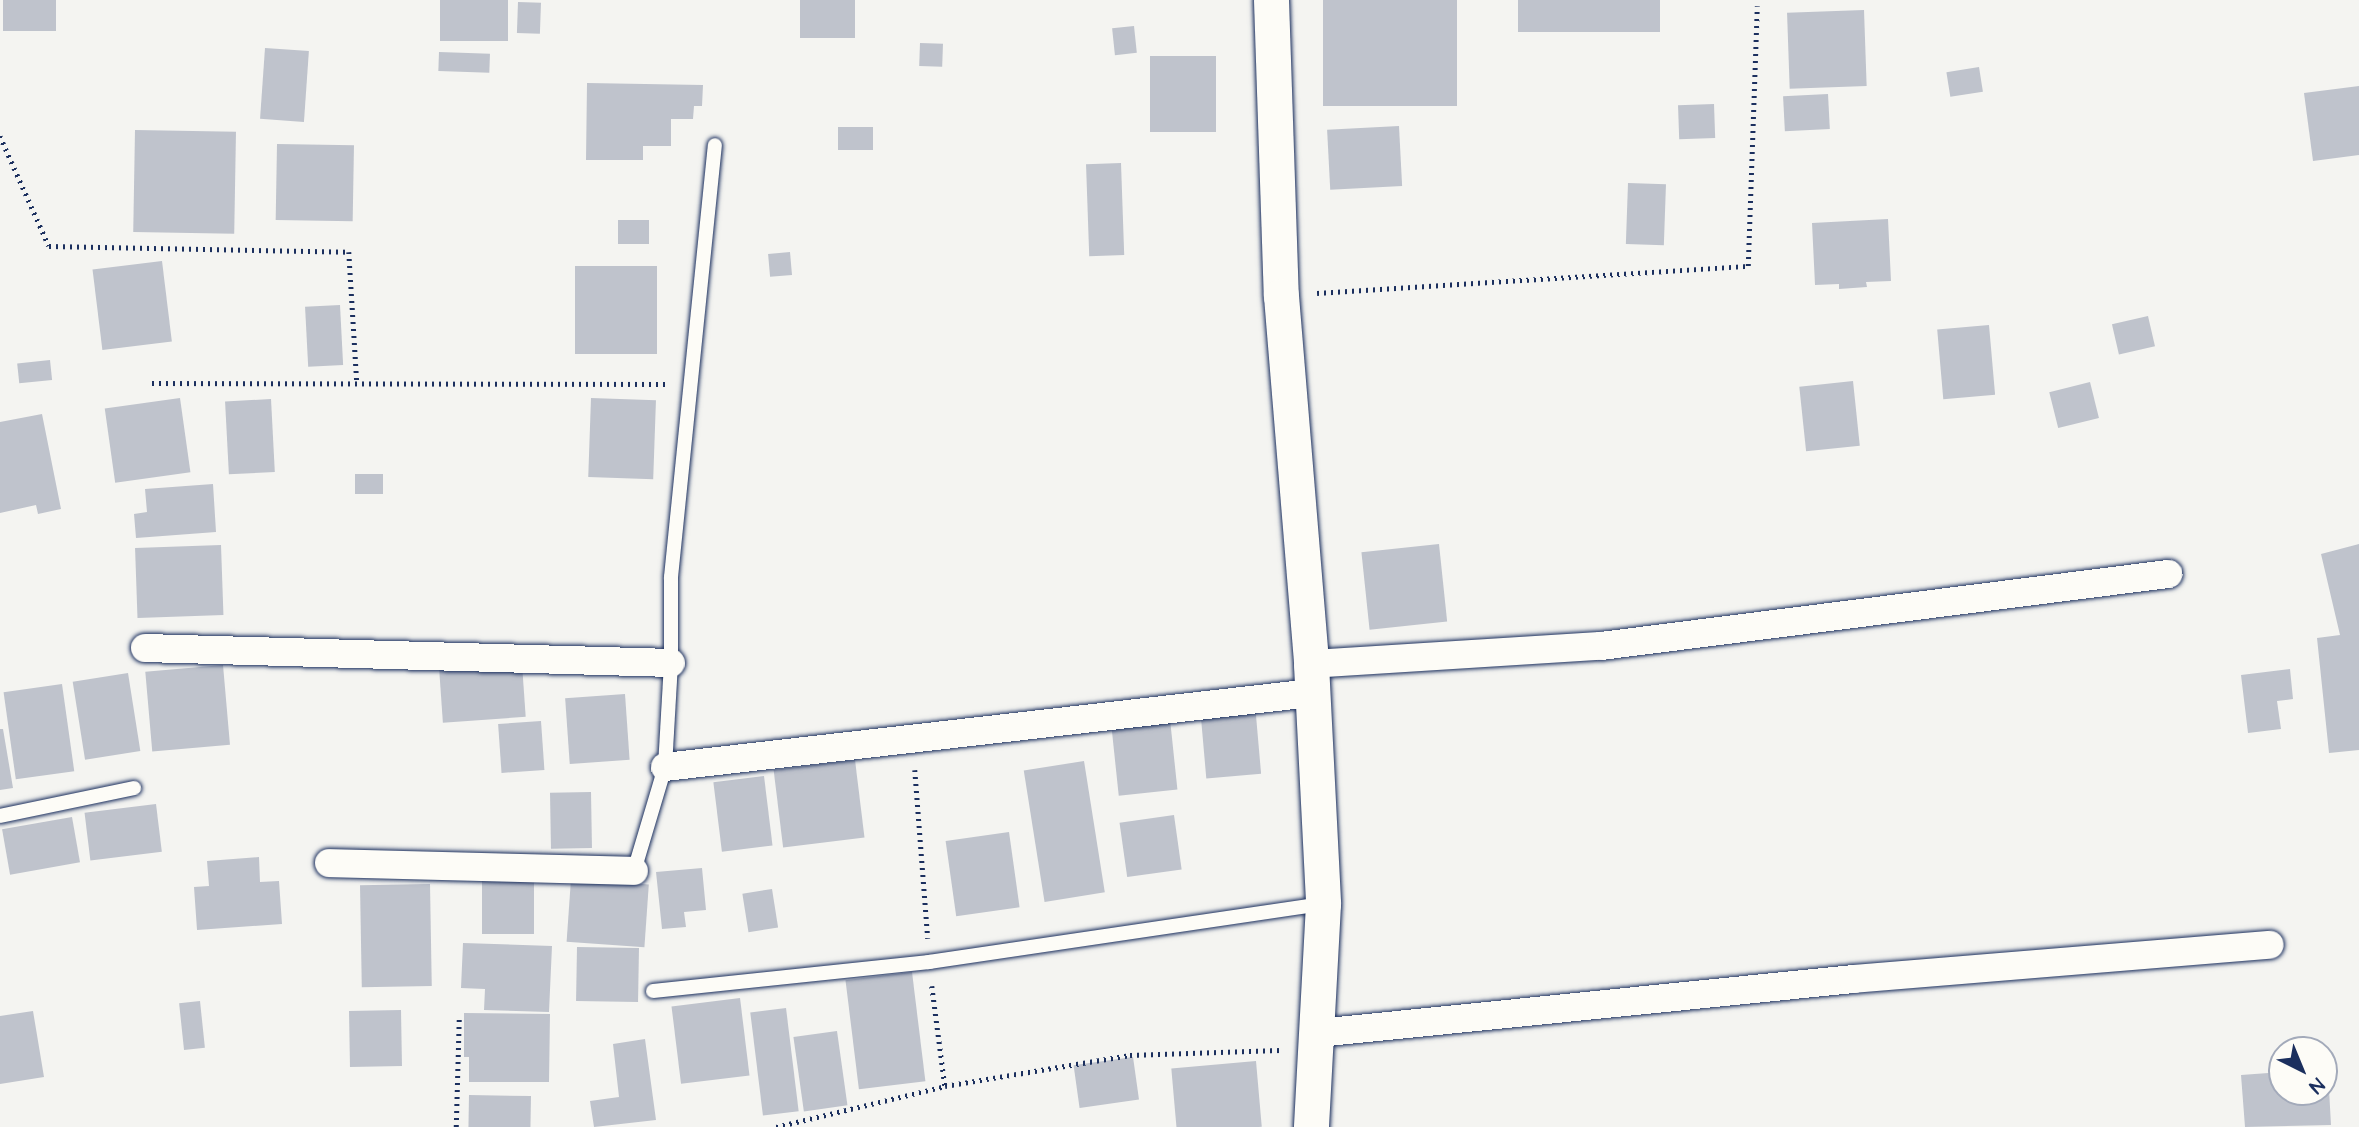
<!DOCTYPE html>
<html>
<head>
<meta charset="utf-8">
<style>
  body { margin:0 }
  #map { position:relative; width:2359px; height:1127px; overflow:hidden; background:#f4f4f1; font-family:"Architects Daughter",sans-serif }
  div>[style] { position:absolute }
  [style*='--x'] { left:calc(var(--x)*1px); top:calc(var(--y)*1px); width:calc(var(--w)*1px); rotate:calc(var(--a)*1deg) }
  .building>* { inset:0; background:#bfc3cc; transform-origin:0 0 }
  .path>* { height:4.5px; margin-top:-2.25px; transform-origin:0; background:repeating-linear-gradient(90deg,#1b2f5e 0 2px,transparent 0 7px) }
  .roads { filter:drop-shadow(0 0 2px #1b2f5e) drop-shadow(0 0 2px #1b2f5e) }
  .service>* { height:14px; margin:-7px; padding:0 7px; transform-origin:7px; border-radius:7px; background:#fdfcf7 }
  .minor>* { height:28px; margin:-14px; padding:0 14px; transform-origin:14px; border-radius:14px; background:#fdfcf7 }
  .tertiary>* { height:35px; margin:-17.5px; padding:0 17.5px; transform-origin:17.5px; border-radius:17.5px; background:#fdfcf7 }
  span { translate:-50% -50%; white-space:nowrap; text-align:center; line-height:1.15; -webkit-text-stroke:5px #fdfcf7; paint-order:stroke }
  .north { position:absolute; left:2268px; top:1036px; width:70px; height:70px; box-sizing:border-box; background:#fdfcf7; border:2px solid #a3aaba; border-radius:50%; rotate:137deg; font-size:19px; font-weight:700; line-height:28px; text-align:center; color:#1b2f5e }
  .north::after { content:''; display:block; margin:auto; width:24px; height:32px; background:#1b2f5e; clip-path:polygon(50% 0,100% 100%,50% 72%,0 100%) }
</style>
</head>
<body>
<div id="map">
  <div class="building">
    <i style="left:3px;top:0;width:53px;height:31px"></i>
    <i style="left:440px;top:0;width:68px;height:41px"></i>
    <i style="left:800px;top:0;width:55px;height:38px"></i>
    <i style="left:1323px;top:0;width:134px;height:106px"></i>
    <i style="left:1518px;top:0;width:142px;height:32px"></i>
    <i style="left:518px;top:2px;width:23px;height:31px;rotate:2deg"></i>
    <i style="left:1864px;top:10px;width:76px;height:77px;rotate:88deg"></i>
    <i style="left:1134px;top:26px;width:27px;height:22px;rotate:84deg"></i>
    <i style="left:920px;top:43px;width:23px;height:23px;rotate:2deg"></i>
    <i style="left:265px;top:48px;width:44px;height:71px;rotate:4deg"></i>
    <i style="left:439px;top:52px;width:51px;height:19px;rotate:2deg"></i>
    <i style="left:1216px;top:56px;width:76px;height:66px;rotate:90deg"></i>
    <i style="left:1979px;top:67px;width:25px;height:33px;rotate:81deg"></i>
    <i style="clip-path:polygon(587px 83px,703px 85px,702px 106px,694px 106px,693px 119px,671px 119px,671px 146px,643px 146px,643px 160px,586px 160px)"></i>
    <i style="clip-path:polygon(2359px 86px,2359px 155px,2313px 161px,2304px 93px)"></i>
    <i style="left:1828px;top:94px;width:35px;height:45px;rotate:87deg"></i>
    <i style="left:1714px;top:104px;width:34px;height:36px;rotate:88deg"></i>
    <i style="left:1399px;top:126px;width:60px;height:72px;rotate:87deg"></i>
    <i style="left:838px;top:127px;width:35px;height:23px"></i>
    <i style="left:135px;top:130px;width:101px;height:102px;rotate:1deg"></i>
    <i style="left:277px;top:144px;width:77px;height:76px;rotate:1deg"></i>
    <i style="left:1121px;top:163px;width:92px;height:35px;rotate:88deg"></i>
    <i style="left:1628px;top:183px;width:38px;height:61px;rotate:2deg"></i>
    <i style="clip-path:polygon(1888px 219px,1891px 281px,1866px 282px,1867px 287px,1839px 289px,1839px 284px,1815px 285px,1812px 223px)"></i>
    <i style="left:649px;top:220px;width:24px;height:31px;rotate:90deg"></i>
    <i style="left:790px;top:252px;width:23px;height:22px;rotate:85deg"></i>
    <i style="left:162px;top:261px;width:81px;height:70px;rotate:83deg"></i>
    <i style="left:657px;top:266px;width:88px;height:82px;rotate:90deg"></i>
    <i style="left:340px;top:305px;width:60px;height:35px;rotate:87deg"></i>
    <i style="left:2148px;top:316px;width:31px;height:37px;rotate:77deg"></i>
    <i style="left:1989px;top:325px;width:70px;height:52px;rotate:85deg"></i>
    <i style="left:50px;top:360px;width:20px;height:33px;rotate:84deg"></i>
    <i style="left:1853px;top:381px;width:65px;height:54px;rotate:84deg"></i>
    <i style="left:2090px;top:382px;width:37px;height:42px;rotate:76deg"></i>
    <i style="left:180px;top:398px;width:75px;height:76px;rotate:82deg"></i>
    <i style="left:591px;top:398px;width:65px;height:79px;rotate:2deg"></i>
    <i style="left:271px;top:399px;width:73px;height:46px;rotate:87deg"></i>
    <i style="clip-path:polygon(42px 414px,61px 509px,38px 514px,36px 505px,0 513px,0 422px)"></i>
    <i style="left:383px;top:474px;width:20px;height:28px;rotate:90deg"></i>
    <i style="clip-path:polygon(213px 484px,216px 532px,136px 538px,134px 514px,147px 512px,145px 489px)"></i>
    <i style="left:1439px;top:544px;width:78px;height:78px;rotate:84deg"></i>
    <i style="clip-path:polygon(2359px 544px,2359px 750px,2329px 753px,2317px 638px,2340px 635px,2321px 554px)"></i>
    <i style="left:221px;top:545px;width:70px;height:86px;rotate:88deg"></i>
    <i style="left:522px;top:664px;width:53px;height:83px;rotate:86deg"></i>
    <i style="left:223px;top:665px;width:80px;height:78px;rotate:85deg"></i>
    <i style="clip-path:polygon(2290px 669px,2293px 699px,2277px 701px,2281px 729px,2248px 733px,2241px 675px)"></i>
    <i style="left:128px;top:673px;width:79px;height:56px;rotate:81deg"></i>
    <i style="left:62px;top:684px;width:88px;height:59px;rotate:82deg"></i>
    <i style="left:625px;top:694px;width:66px;height:60px;rotate:86deg"></i>
    <i style="left:1255px;top:704px;width:70px;height:55px;rotate:85deg"></i>
    <i style="left:1170px;top:719px;width:71px;height:59px;rotate:84deg"></i>
    <i style="left:541px;top:721px;width:49px;height:43px;rotate:86deg"></i>
    <i style="clip-path:polygon(0 729px,3px 729px,13px 788px,0 790px)"></i>
    <i style="left:855px;top:760px;width:78px;height:82px;rotate:83deg"></i>
    <i style="left:1084px;top:761px;width:133px;height:61px;rotate:81deg"></i>
    <i style="left:764px;top:776px;width:70px;height:51px;rotate:83deg"></i>
    <i style="left:591px;top:792px;width:56px;height:41px;rotate:89deg"></i>
    <i style="left:156px;top:804px;width:48px;height:72px;rotate:83deg"></i>
    <i style="left:1174px;top:815px;width:55px;height:55px;rotate:82deg"></i>
    <i style="left:72px;top:817px;width:46px;height:71px;rotate:80deg"></i>
    <i style="left:1009px;top:832px;width:76px;height:64px;rotate:82deg"></i>
    <i style="clip-path:polygon(259px 857px,260px 882px,279px 881px,282px 924px,197px 930px,194px 887px,209px 886px,207px 861px)"></i>
    <i style="clip-path:polygon(702px 868px,706px 910px,684px 912px,686px 927px,662px 929px,656px 872px)"></i>
    <i style="left:534px;top:876px;width:58px;height:52px;rotate:90deg"></i>
    <i style="left:571px;top:879px;width:78px;height:63px;rotate:4deg"></i>
    <i style="left:430px;top:884px;width:102px;height:70px;rotate:89deg"></i>
    <i style="left:772px;top:889px;width:39px;height:30px;rotate:81deg"></i>
    <i style="clip-path:polygon(463px 943px,552px 946px,549px 1012px,484px 1010px,485px 989px,461px 988px)"></i>
    <i style="left:577px;top:947px;width:62px;height:54px;rotate:1deg"></i>
    <i style="left:912px;top:972px;width:110px;height:67px;rotate:83deg"></i>
    <i style="left:740px;top:998px;width:78px;height:69px;rotate:83deg"></i>
    <i style="left:200px;top:1001px;width:47px;height:21px;rotate:84deg"></i>
    <i style="left:786px;top:1008px;width:104px;height:36px;rotate:83deg"></i>
    <i style="left:401px;top:1010px;width:56px;height:52px;rotate:89deg"></i>
    <i style="clip-path:polygon(33px 1011px,44px 1077px,0 1084px,0 1016px)"></i>
    <i style="clip-path:polygon(464px 1013px,550px 1014px,549px 1082px,469px 1082px,469px 1057px,464px 1057px)"></i>
    <i style="left:837px;top:1031px;width:75px;height:44px;rotate:82deg"></i>
    <i style="clip-path:polygon(645px 1039px,656px 1120px,594px 1127px,590px 1101px,619px 1097px,613px 1044px)"></i>
    <i style="left:1133px;top:1057px;width:43px;height:60px;rotate:82deg"></i>
    <i style="left:1256px;top:1061px;width:66px;height:85px;rotate:85deg"></i>
    <i style="clip-path:polygon(2282px 1072px,2282px 1092px,2324px 1092px,2329px 1089px,2331px 1125px,2245px 1127px,2241px 1075px)"></i>
    <i style="left:469px;top:1095px;width:62px;height:32px;rotate:1deg"></i>
  </div>
  <div class="path">
    <i style="--x:0;--y:136;--w:120;--a:66"></i>
    <i style="--x:49;--y:246;--w:300;--a:1.1"></i>
    <i style="--x:349;--y:252;--w:131;--a:86.5"></i>
    <i style="--x:1317;--y:293;--w:432;--a:-3.6"></i>
    <i style="--x:1748;--y:266;--w:260;--a:-88"></i>
    <i style="--x:152;--y:383;--w:516;--a:0.11"></i>
    <i style="--x:915;--y:770;--w:169;--a:85.6"></i>
    <i style="--x:932;--y:986;--w:101;--a:82.6"></i>
    <i style="--x:456;--y:1127;--w:109;--a:-88.4"></i>
    <i style="--x:776;--y:1127;--w:174;--a:-13.6"></i>
    <i style="--x:945;--y:1086;--w:188;--a:-9.5"></i>
    <i style="--x:1130;--y:1055;--w:152;--a:-1.9"></i>
  </div>
  <div class="roads">
    <div class="service">
      <i style="--x:0;--y:816;--w:137;--a:-11.8"></i>
      <i style="--x:634;--y:871;--w:109;--a:-73.4"></i>
      <i style="--x:665;--y:767;--w:104;--a:-86.7"></i>
      <i style="--x:671;--y:663;--w:86;--a:-90"></i>
      <i style="--x:671;--y:577;--w:434;--a:-84.2"></i>
      <i style="--x:653;--y:991;--w:278;--a:-6"></i>
      <i style="--x:929;--y:962;--w:396;--a:-8.4"></i>
    </div>
    <div class="minor">
      <i style="--x:145;--y:648;--w:526;--a:1.63"></i>
      <i style="--x:1311;--y:664;--w:291;--a:-3.6"></i>
      <i style="--x:1601;--y:646;--w:572;--a:-7.24"></i>
      <i style="--x:665;--y:767;--w:650;--a:-6.53"></i>
      <i style="--x:329;--y:863;--w:305;--a:1.5"></i>
      <i style="--x:1318;--y:1033;--w:538;--a:-5.76"></i>
      <i style="--x:1853;--y:979;--w:418;--a:-4.7"></i>
    </div>
    <div class="tertiary">
      <i style="--x:1271;--y:0;--w:296;--a:88.1"></i>
      <i style="--x:1281;--y:296;--w:369;--a:85.3"></i>
      <i style="--x:1311;--y:664;--w:240;--a:87.1"></i>
      <i style="--x:1323;--y:904;--w:223;--a:93.1"></i>
    </div>
  </div>
  <div class="north">N</div>
</div>
</body>
</html>
